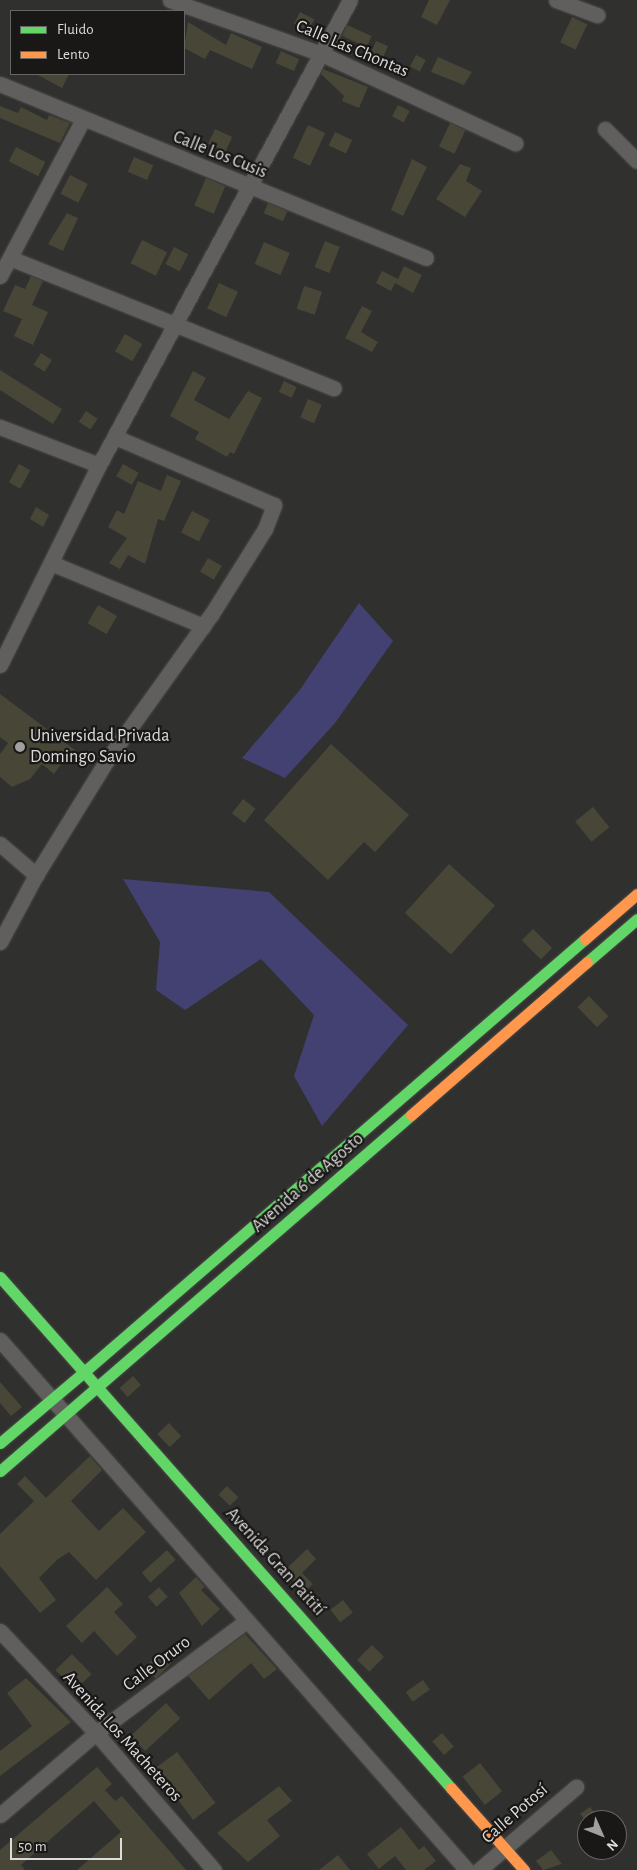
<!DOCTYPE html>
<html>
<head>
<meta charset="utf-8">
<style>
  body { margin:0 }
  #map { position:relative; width:637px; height:1870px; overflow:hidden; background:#30302f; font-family:"Alegreya Sans",sans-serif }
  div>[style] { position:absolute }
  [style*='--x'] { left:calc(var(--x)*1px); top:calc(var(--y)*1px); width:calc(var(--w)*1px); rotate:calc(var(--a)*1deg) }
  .green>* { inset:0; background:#434072 }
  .building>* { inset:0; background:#484637; transform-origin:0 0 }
  .roads { filter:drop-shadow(0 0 1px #4c4c4a) drop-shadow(0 0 1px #4c4c4a) }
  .street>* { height:15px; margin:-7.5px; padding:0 7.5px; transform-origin:7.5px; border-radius:7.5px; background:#605f5e }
  .fast>* { height:11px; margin:-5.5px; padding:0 5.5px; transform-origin:5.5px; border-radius:5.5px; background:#63d668 }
  .slow>* { height:11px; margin:-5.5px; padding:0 5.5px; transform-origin:5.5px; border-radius:5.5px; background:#ff974d }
  .dots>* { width:14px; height:14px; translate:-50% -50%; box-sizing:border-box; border:2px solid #191817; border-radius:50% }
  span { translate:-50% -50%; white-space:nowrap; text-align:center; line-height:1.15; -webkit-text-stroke:4.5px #191817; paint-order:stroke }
  .street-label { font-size:18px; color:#dcdcda }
  .poi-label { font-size:18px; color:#dcdcda }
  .left { translate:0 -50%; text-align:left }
  .legend { position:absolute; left:10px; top:10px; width:175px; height:65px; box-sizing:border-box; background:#191817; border:1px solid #676665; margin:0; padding:6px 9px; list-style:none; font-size:15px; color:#dcdcda }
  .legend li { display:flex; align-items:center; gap:10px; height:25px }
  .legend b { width:25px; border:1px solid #676665 }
  .north { position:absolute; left:577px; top:1810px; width:50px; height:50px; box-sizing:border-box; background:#191817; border:1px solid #676665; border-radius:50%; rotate:134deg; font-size:14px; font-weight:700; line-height:20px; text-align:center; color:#dcdcda }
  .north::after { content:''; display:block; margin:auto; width:18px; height:22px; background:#a0a09e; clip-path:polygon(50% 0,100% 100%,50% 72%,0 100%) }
  .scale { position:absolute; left:10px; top:1838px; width:112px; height:22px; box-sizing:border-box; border:2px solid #dcdcda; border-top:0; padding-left:6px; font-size:15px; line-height:18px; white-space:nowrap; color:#dcdcda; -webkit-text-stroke:4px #191817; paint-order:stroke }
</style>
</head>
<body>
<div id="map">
  <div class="green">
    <i style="clip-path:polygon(359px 603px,393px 641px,335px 723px,285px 778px,242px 758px,299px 691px)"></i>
    <i style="clip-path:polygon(123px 879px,269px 892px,408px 1025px,322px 1126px,294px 1076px,314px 1015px,261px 959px,185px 1010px,156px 990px,160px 942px)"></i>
  </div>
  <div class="building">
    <i style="clip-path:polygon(429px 0,450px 0,437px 25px,421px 17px)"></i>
    <i style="left:300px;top:12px;width:16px;height:13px;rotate:27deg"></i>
    <i style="left:572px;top:17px;width:17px;height:28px;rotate:25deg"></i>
    <i style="clip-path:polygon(188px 22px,226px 45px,231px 33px,262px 47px,252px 69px,210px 50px,205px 59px,184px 48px)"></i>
    <i style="left:347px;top:25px;width:27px;height:12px;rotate:24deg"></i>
    <i style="left:376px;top:41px;width:13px;height:13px;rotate:23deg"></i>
    <i style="left:281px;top:51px;width:20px;height:13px;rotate:24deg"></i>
    <i style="left:416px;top:55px;width:11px;height:13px;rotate:27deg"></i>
    <i style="clip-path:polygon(438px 57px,472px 72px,464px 85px,431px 72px)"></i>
    <i style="clip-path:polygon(323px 69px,368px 87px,359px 108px,342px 101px,344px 96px,321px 74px)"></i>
    <i style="clip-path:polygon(36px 74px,69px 74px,62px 88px)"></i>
    <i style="left:398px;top:105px;width:13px;height:13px;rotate:27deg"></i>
    <i style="clip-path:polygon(0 106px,18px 113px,21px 107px,47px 120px,49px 115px,70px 123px,60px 143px,0 118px)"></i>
    <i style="left:450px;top:123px;width:17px;height:26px;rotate:25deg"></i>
    <i style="left:308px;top:125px;width:19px;height:36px;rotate:25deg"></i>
    <i style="left:215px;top:129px;width:19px;height:16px;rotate:25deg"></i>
    <i style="left:335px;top:132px;width:19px;height:15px;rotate:25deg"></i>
    <i style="left:16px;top:147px;width:33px;height:16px;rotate:27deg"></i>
    <i style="left:134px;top:157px;width:21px;height:16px;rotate:23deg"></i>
    <i style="clip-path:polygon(412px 159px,427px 167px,403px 216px,391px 210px)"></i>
    <i style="clip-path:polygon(460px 164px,471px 168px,466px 181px,482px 191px,465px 217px,436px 199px)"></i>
    <i style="left:70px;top:175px;width:20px;height:21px;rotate:27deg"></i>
    <i style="left:206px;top:178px;width:21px;height:30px;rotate:23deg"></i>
    <i style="left:268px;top:203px;width:21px;height:11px;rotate:23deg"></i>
    <i style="clip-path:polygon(67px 213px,78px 218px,63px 251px,48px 244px)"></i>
    <i style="left:142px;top:240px;width:28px;height:26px;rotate:26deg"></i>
    <i style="left:325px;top:241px;width:16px;height:28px;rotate:22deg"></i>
    <i style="left:264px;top:242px;width:28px;height:24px;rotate:23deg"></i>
    <i style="left:174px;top:247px;width:16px;height:19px;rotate:27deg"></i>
    <i style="clip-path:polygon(404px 266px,422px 275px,413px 293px,395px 283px,391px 291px,376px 283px,382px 271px,398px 279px)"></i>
    <i style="clip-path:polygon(31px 276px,43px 281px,32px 305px,48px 312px,33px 345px,14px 336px,22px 319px,3px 311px,15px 285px,25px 289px)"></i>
    <i style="left:219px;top:283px;width:21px;height:28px;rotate:25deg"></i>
    <i style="left:304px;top:286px;width:19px;height:24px;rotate:18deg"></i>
    <i style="clip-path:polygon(362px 306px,372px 311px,361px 332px,378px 342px,372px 352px,345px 338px)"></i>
    <i style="left:125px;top:334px;width:20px;height:20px;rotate:30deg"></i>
    <i style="left:41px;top:353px;width:13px;height:14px;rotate:32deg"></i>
    <i style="clip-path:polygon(0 370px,62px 409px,53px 424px,0 390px)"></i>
    <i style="clip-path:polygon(193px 371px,206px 378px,194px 400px,229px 419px,248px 391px,262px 398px,234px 454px,230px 452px,227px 457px,195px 439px,199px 432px,170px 416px)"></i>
    <i style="left:284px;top:381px;width:14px;height:12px;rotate:25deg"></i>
    <i style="left:308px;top:399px;width:15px;height:20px;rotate:23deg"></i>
    <i style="left:86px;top:411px;width:14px;height:13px;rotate:34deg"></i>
    <i style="left:19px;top:464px;width:13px;height:21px;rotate:29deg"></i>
    <i style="left:123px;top:464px;width:18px;height:14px;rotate:29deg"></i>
    <i style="clip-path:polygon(167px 475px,181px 481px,164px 521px,158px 519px,145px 564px,128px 555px,120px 569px,109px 563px,127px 538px,108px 527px,117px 510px,124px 514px,138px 481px,161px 491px)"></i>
    <i style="clip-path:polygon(36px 507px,49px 515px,43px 527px,30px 519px)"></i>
    <i style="left:192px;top:511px;width:20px;height:24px;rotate:27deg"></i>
    <i style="left:208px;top:558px;width:16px;height:16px;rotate:30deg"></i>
    <i style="left:98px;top:605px;width:22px;height:21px;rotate:30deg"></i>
    <i style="clip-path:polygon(0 694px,79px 753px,70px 765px,64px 760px,54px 774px,42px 764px,30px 779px,12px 787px,0 777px,0 754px,8px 743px,0 737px)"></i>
    <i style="clip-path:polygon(331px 744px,409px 815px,375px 852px,364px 842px,328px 880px,264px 820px)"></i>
    <i style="left:243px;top:799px;width:16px;height:18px;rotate:38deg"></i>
    <i style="left:593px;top:807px;width:26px;height:23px;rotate:51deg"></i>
    <i style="left:449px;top:864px;width:62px;height:66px;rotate:42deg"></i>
    <i style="left:533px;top:929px;width:27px;height:16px;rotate:45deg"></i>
    <i style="left:589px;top:996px;width:28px;height:16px;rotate:46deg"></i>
    <i style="left:133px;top:1376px;width:12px;height:18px;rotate:48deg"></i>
    <i style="clip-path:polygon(0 1382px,22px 1407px,11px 1416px,0 1403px)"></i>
    <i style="left:169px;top:1423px;width:18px;height:16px;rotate:47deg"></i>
    <i style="clip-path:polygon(90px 1456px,102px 1470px,71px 1501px,99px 1531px,123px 1508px,146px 1532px,96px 1580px,69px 1552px,58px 1559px,39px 1578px,56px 1600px,40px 1613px,0 1566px,0 1534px,34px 1501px,17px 1484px,25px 1476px,46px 1498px)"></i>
    <i style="left:227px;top:1486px;width:16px;height:12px;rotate:45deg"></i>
    <i style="clip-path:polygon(307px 1549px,316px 1559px,302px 1573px,313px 1584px,304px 1592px,284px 1571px)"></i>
    <i style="left:167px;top:1550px;width:13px;height:34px;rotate:48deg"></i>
    <i style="clip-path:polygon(196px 1577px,205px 1587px,201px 1590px,220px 1609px,202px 1626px,179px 1593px)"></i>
    <i style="clip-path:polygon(107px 1587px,123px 1604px,114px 1612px,137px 1637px,117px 1656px,94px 1631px,82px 1643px,66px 1626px)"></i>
    <i style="left:159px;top:1587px;width:13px;height:15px;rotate:48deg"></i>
    <i style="left:343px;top:1600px;width:16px;height:16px;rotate:52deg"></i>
    <i style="clip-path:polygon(245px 1634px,277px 1669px,264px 1679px,251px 1663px,209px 1700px,188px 1676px)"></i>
    <i style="left:372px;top:1645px;width:17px;height:21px;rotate:45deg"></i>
    <i style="left:160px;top:1652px;width:16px;height:22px;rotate:45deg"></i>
    <i style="left:72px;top:1654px;width:28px;height:23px;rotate:46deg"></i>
    <i style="clip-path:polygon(26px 1678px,71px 1722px,0 1776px,0 1751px,32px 1726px,7px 1693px)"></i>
    <i style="left:423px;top:1680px;width:12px;height:21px;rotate:55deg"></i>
    <i style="left:166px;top:1703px;width:21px;height:48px;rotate:47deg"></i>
    <i style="left:442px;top:1733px;width:18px;height:13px;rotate:49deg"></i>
    <i style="left:177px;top:1752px;width:64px;height:28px;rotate:53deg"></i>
    <i style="left:480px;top:1763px;width:36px;height:22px;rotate:52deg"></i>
    <i style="clip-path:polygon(97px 1767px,112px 1784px,105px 1790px,115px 1801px,122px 1796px,186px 1870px,77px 1870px,121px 1832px,94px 1801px,21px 1865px,25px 1870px,0 1870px,0 1850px)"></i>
    <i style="clip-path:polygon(279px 1786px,292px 1801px,267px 1820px,280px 1836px,248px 1862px,217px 1833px)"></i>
    <i style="clip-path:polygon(590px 1807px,597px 1816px,587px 1822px,580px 1814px)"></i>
    <i style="clip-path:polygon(401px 1827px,419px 1850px,424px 1846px,436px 1861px,424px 1870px,406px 1870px,395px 1856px,379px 1869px,367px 1854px)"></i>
    <i style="clip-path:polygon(551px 1850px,562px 1864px,543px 1870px,536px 1861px)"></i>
    <i style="clip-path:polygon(338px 1855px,350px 1870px,319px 1870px)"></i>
  </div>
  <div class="roads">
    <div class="street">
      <i style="--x:170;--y:0;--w:161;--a:19.6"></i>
      <i style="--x:322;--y:54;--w:213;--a:24.8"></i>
      <i style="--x:556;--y:0;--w:44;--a:20.1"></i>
      <i style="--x:0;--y:84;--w:460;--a:22.2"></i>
      <i style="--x:605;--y:129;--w:45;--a:45"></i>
      <i style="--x:10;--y:258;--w:349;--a:21.9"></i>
      <i style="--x:0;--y:276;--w:178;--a:-62.1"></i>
      <i style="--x:0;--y:427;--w:106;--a:21"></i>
      <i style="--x:51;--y:563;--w:165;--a:22.5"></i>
      <i style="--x:0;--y:665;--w:223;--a:-63.7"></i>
      <i style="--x:99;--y:465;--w:528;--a:-61.64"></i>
      <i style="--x:0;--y:844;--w:48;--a:40.7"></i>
      <i style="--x:36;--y:875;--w:76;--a:118.2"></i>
      <i style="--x:36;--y:875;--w:135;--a:-58.3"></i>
      <i style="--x:107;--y:760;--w:178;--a:-54.4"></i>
      <i style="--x:211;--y:615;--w:102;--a:-57.9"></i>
      <i style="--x:265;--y:529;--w:26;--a:-69"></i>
      <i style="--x:274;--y:505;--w:173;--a:-156.8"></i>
      <i style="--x:0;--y:1340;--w:706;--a:48.62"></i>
      <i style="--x:0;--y:1631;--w:140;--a:46.7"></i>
      <i style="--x:96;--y:1733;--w:181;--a:49.3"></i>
      <i style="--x:0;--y:1815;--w:126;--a:-40.5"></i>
      <i style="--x:96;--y:1733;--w:187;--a:-36.7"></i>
      <i style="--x:479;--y:1870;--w:128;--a:-40.6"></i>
    </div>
    <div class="fast">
      <i style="--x:587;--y:962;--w:66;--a:-40.7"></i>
      <i style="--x:0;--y:1277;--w:682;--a:48.57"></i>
      <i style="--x:84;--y:1372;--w:662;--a:-40.84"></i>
      <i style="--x:97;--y:1387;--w:415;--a:-40.9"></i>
      <i style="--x:0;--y:1443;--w:110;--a:-40.2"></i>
      <i style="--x:0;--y:1471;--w:128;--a:-40.9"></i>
    </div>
    <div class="slow">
      <i style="--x:585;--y:939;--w:69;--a:-40.9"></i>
      <i style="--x:411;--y:1115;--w:233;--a:-41"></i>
      <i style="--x:451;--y:1788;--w:110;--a:48.3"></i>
    </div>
  </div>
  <div class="dots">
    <i style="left:20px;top:747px;background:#a0a09e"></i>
  </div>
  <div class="street-label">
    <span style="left:352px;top:49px;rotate:23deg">Calle Las Chontas</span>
    <span style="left:220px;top:155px;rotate:22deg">Calle Los Cusis</span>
    <span style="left:308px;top:1183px;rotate:-41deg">Avenida 6 de Agosto</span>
    <span style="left:275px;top:1562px;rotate:48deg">Avenida Gran Paitití</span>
    <span style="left:157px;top:1664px;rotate:-37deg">Calle Oruro</span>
    <span style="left:122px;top:1737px;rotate:48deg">Avenida Los Macheteros</span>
    <span style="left:515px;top:1814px;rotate:-41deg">Calle Potosí</span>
  </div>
  <div class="poi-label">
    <span class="left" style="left:30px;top:747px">Universidad Privada<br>Domingo Savio</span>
  </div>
  <ul class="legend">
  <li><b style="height:6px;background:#63d668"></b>Fluido</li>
  <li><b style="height:6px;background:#ff974d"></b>Lento</li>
  </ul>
  <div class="north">N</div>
  <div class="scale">50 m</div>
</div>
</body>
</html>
